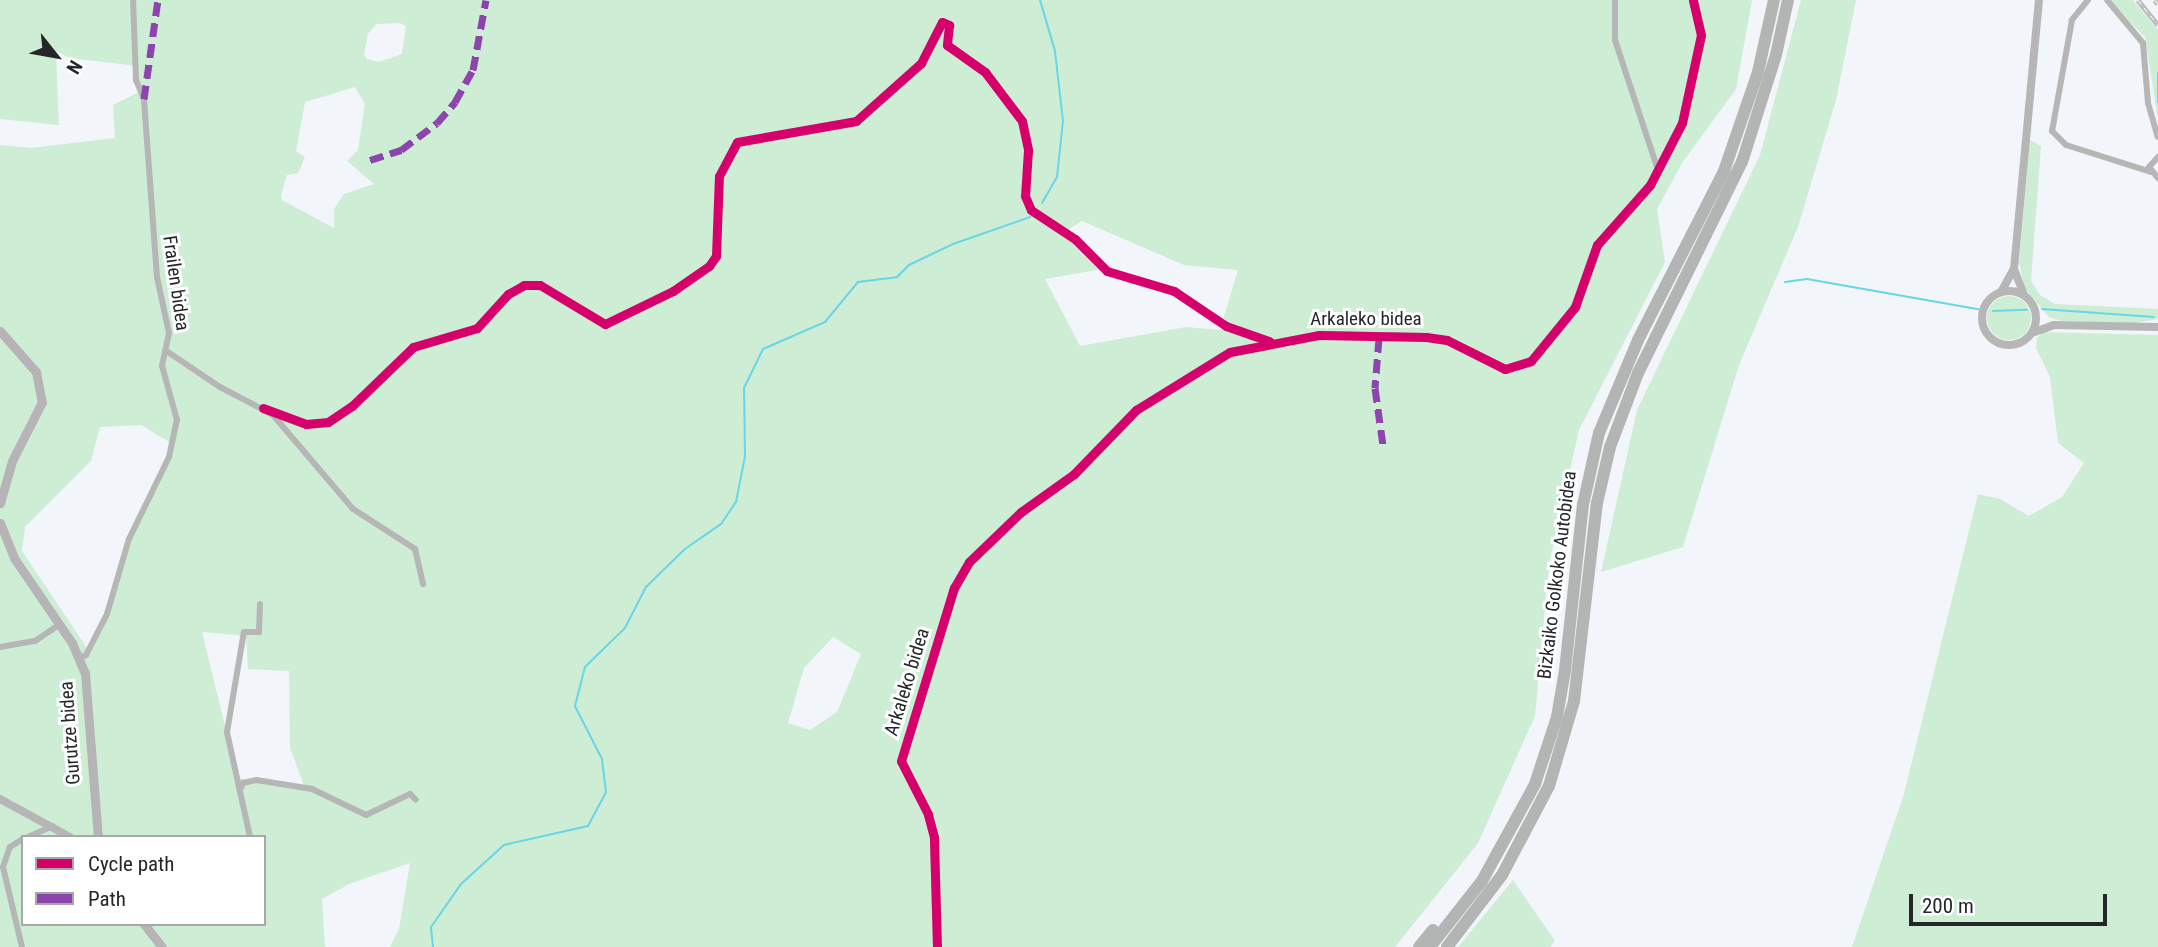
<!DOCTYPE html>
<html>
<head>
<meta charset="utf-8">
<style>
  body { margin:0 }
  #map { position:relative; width:2158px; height:947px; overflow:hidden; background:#f2f5f9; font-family:"Roboto Condensed",sans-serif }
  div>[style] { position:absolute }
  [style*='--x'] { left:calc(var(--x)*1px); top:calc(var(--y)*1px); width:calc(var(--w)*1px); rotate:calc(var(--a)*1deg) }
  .green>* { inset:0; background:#cdedd4 }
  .round { border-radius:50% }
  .stream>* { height:2px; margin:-1px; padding:0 1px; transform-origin:1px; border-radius:1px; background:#69d5e8 }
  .minor>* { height:6px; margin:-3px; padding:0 3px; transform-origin:3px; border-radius:3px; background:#b6b6b7 }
  .tertiary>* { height:8px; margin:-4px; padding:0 4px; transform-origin:4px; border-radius:4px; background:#b6b6b7 }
  .tertiary>.ring { margin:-4px; padding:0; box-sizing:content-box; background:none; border:8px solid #b6b6b7; border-radius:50% }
  .secondary>* { height:9px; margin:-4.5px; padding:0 4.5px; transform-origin:4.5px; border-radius:4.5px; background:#b6b4b6 }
  .motorway>* { height:12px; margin:-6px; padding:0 6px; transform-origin:6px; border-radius:6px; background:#b3b4b4 }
  .rail>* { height:4.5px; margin-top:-2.25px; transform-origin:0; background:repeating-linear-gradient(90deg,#fff 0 5px,#b7b9ba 0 10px); box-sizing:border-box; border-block:2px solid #b7b9ba }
  .quiet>* { height:7px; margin-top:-3.5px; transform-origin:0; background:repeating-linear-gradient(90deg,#8e44ad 0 14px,transparent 0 21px) }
  .cycleway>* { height:9px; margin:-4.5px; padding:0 4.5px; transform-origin:4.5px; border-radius:4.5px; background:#d6006c }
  span { translate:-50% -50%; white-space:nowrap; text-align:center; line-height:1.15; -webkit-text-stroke:6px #fff; paint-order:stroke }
  .street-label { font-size:19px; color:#242628 }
  .legend { position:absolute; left:21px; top:835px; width:245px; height:91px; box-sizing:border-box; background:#fff; border:2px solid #a7a8a9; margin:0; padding:9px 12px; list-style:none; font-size:21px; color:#242628 }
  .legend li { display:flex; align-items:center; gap:14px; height:35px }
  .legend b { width:35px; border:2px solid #a7a8a9 }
  .north { position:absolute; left:21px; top:21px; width:70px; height:70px; -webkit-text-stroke:5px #fff; paint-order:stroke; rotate:121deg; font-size:19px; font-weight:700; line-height:28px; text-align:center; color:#242628 }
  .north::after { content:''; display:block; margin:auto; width:24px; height:32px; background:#242628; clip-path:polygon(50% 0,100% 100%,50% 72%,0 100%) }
  .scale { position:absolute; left:1909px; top:894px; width:198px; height:32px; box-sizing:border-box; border:4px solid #242628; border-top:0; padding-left:9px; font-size:21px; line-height:24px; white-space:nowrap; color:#242628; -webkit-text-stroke:5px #fff; paint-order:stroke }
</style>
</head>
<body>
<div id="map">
  <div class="green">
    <i style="clip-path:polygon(evenodd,0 0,1752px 0,1736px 89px,1682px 163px,1657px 209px,1665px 262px,1579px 430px,1549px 564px,1535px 716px,1478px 843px,1395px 947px,390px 947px,399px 929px,410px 863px,349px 884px,322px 899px,325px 947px,0 947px,0 145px,31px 148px,115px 138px,113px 105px,141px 91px,137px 66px,70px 58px,56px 51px,59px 125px,0 119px,0 0,400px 23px,406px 26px,402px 54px,379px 62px,367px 59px,364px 54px,368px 34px,376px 24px,400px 23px,0 0,355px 87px,365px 104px,358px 150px,347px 161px,374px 184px,344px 194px,334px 209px,334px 228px,282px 200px,281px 195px,287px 175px,298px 173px,305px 157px,296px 151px,305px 102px,355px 87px,0 0,1082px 221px,1184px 265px,1238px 270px,1220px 330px,1186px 327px,1080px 346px,1045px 279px,1102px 269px,1066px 231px,1082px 221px,0 0,141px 425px,171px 443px,157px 487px,132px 530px,105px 619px,87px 648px,22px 551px,25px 527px,91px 461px,100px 427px,141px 425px,0 0,202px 632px,246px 636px,248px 669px,289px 671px,290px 748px,305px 788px,238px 779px,202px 632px,0 0,833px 637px,861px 654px,837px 712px,810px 730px,788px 723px,804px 668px,833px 637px,0 0,23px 837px,264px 837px,264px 924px,23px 924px,23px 837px)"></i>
    <i style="clip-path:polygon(1801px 0,1856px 0,1836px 100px,1798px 227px,1739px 365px,1683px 547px,1601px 572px,1637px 410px,1760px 155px)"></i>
    <i style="clip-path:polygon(2108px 0,2133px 0,2158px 30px,2158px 120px,2145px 37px)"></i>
    <i style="clip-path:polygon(2030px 140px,2041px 146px,2031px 281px,2040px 295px,2055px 304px,2158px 309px,2158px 319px,2133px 323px,2062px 321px,2049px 317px,2025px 289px,2019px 263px)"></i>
    <i class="round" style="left:1987px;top:296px;width:44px;height:44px"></i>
    <i style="clip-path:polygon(2043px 332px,2158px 335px,2158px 947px,1852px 947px,1904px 794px,1978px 494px,2000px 499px,2029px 516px,2062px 497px,2084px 463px,2058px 443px,2050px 377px,2036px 348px,2037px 338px)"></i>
    <i style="clip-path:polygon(1513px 880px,1555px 941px,1550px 947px,1458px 947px)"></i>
  </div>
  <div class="stream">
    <i style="--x:1040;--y:0;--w:53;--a:73.6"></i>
    <i style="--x:1055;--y:51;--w:70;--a:83.5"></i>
    <i style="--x:1063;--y:121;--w:56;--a:96.1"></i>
    <i style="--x:1057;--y:177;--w:30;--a:120"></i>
    <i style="--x:2158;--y:73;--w:29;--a:90"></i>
    <i style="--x:1785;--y:282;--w:22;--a:-8"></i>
    <i style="--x:1807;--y:279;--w:174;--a:10"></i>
    <i style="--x:2042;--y:309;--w:112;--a:4.1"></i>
    <i style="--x:1993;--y:311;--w:34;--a:-2"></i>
    <i style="--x:433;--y:947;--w:20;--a:-96"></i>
    <i style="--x:431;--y:927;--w:52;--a:-55.1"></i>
    <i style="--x:461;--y:884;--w:58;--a:-42.2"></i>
    <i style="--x:504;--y:845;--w:86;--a:-12.7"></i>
    <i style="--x:588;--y:826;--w:38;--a:-62"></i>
    <i style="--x:606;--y:792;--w:33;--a:-97"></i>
    <i style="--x:602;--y:759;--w:59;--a:-117"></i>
    <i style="--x:575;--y:706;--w:40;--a:-75.6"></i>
    <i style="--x:585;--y:667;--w:56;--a:-44.3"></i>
    <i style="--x:625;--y:628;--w:46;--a:-62.9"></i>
    <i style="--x:646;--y:587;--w:54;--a:-44.3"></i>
    <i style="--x:685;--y:549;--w:44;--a:-34.8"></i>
    <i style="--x:721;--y:524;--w:27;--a:-56"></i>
    <i style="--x:736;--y:502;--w:47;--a:-78.9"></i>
    <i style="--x:745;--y:456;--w:68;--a:-90.8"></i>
    <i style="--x:744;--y:388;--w:43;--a:-64"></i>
    <i style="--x:763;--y:349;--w:68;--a:-23.5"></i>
    <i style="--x:825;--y:322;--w:52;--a:-50.5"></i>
    <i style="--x:858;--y:282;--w:39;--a:-7"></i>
    <i style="--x:897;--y:277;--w:17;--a:-45"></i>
    <i style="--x:909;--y:265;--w:49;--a:-25.5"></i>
    <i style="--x:953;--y:244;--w:82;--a:-19.3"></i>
  </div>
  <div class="minor">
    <i style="--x:1615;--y:0;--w:40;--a:90"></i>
    <i style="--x:1615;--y:40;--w:137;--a:71.7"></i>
    <i style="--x:2088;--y:0;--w:26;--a:129"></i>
    <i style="--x:2072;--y:20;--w:113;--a:100.2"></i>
    <i style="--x:2052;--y:131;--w:20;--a:45"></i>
    <i style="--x:2066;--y:145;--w:89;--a:17.6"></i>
    <i style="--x:2107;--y:0;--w:56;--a:50.1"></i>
    <i style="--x:2143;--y:43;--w:60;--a:85.2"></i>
    <i style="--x:2148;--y:103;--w:35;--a:74"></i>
    <i style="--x:2158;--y:157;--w:13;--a:132"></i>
    <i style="--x:2149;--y:167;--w:14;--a:51"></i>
    <i style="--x:168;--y:352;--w:63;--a:33.9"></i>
    <i style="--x:220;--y:387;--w:60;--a:27.8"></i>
    <i style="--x:273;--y:415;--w:123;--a:49.6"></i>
    <i style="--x:353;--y:509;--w:74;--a:32.8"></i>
    <i style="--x:415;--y:549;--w:36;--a:77"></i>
    <i style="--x:263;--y:408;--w:46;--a:20.4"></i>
    <i style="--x:306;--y:424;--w:22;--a:-5"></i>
    <i style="--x:328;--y:422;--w:29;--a:-34"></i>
    <i style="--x:352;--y:406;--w:85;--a:-44"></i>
    <i style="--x:413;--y:347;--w:67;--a:-16.5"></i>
    <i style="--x:477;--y:328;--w:46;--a:-47.6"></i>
    <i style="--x:508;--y:294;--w:18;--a:-29"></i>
    <i style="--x:524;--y:285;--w:16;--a:0"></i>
    <i style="--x:540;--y:285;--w:76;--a:31"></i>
    <i style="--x:605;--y:324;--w:76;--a:-25.9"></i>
    <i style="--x:673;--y:291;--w:44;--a:-34.8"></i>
    <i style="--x:709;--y:266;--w:12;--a:-55"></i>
    <i style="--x:716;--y:256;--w:80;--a:-87.9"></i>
    <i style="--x:719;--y:176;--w:38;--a:-62"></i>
    <i style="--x:737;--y:142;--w:121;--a:-10"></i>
    <i style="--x:856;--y:121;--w:87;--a:-41.7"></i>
    <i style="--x:921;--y:63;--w:46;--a:-62.9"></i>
    <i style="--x:942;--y:22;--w:8;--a:23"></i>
    <i style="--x:949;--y:25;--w:20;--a:96"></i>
    <i style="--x:947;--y:45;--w:47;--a:35.4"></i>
    <i style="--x:985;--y:72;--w:61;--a:52.9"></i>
    <i style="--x:1022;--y:121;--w:30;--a:78"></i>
    <i style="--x:1028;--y:150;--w:46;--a:93.7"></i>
    <i style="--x:1025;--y:196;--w:15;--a:67"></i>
    <i style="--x:1031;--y:210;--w:53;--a:33.4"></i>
    <i style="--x:1075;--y:239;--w:45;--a:45"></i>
    <i style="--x:1107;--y:271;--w:70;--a:16.6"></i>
    <i style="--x:1174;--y:291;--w:63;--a:33.9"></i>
    <i style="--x:1226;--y:326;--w:47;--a:20"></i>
    <i style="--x:0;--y:647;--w:36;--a:-10"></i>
    <i style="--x:35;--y:641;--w:29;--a:-34"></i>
    <i style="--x:80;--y:658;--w:7;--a:-27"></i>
    <i style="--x:86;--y:655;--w:46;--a:-62.9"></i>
    <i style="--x:107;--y:614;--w:78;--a:-73.7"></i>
    <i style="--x:129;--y:539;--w:91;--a:-64"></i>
    <i style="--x:169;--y:457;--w:38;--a:-78"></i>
    <i style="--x:177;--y:420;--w:56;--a:-105.5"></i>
    <i style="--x:162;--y:366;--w:34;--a:-78"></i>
    <i style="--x:169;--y:333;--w:57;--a:-102.1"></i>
    <i style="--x:157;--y:277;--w:178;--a:-94.2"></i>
    <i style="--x:144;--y:99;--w:21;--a:-113"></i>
    <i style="--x:136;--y:80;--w:80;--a:-92.1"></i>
    <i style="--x:240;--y:790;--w:8;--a:-67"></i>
    <i style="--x:243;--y:783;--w:13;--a:-13"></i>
    <i style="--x:256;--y:780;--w:57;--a:9.1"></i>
    <i style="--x:312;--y:789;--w:60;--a:25.7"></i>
    <i style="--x:366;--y:815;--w:49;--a:-25.5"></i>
    <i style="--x:410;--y:794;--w:8;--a:45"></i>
    <i style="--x:28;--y:837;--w:27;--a:-24"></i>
    <i style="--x:250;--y:837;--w:107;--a:-102.4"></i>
    <i style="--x:227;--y:732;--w:101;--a:-80.4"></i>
    <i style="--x:244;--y:632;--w:15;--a:0"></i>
    <i style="--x:259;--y:632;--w:28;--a:-88"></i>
    <i style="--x:22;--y:947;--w:82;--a:-103.4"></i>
    <i style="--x:3;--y:867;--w:21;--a:-71"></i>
    <i style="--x:10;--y:847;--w:15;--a:-32"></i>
  </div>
  <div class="tertiary">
    <i style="--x:2014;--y:269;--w:28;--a:69"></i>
    <i class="ring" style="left:1982px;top:291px;width:46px;height:46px"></i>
    <i style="--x:2001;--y:292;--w:26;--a:-61"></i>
    <i style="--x:2014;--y:269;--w:270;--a:-84.7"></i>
    <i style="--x:2032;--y:333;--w:23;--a:-20"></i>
    <i style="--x:2054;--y:325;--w:104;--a:1.1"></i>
    <i style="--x:0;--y:799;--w:80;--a:28.5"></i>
    <i style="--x:937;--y:947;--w:110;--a:-91.6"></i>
    <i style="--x:934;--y:837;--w:24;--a:-105"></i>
    <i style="--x:928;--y:814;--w:59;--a:-117"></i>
    <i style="--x:901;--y:761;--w:181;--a:-73"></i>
    <i style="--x:954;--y:588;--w:30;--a:-60"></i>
    <i style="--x:969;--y:562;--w:72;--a:-43.9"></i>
    <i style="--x:1021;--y:512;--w:65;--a:-35.6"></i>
    <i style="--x:1074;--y:474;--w:89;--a:-45.9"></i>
    <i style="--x:1136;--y:410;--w:110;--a:-31.7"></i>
    <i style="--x:1230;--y:352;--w:91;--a:-10.8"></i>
    <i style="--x:1319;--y:335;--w:107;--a:1.1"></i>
    <i style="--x:1426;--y:337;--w:21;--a:8"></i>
    <i style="--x:1447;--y:340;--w:65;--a:26.6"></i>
    <i style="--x:1505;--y:369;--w:27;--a:-17"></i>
    <i style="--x:1531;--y:361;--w:70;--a:-50.8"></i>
    <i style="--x:1575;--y:307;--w:66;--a:-70.5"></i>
    <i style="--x:1597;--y:245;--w:80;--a:-48.5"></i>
    <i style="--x:1650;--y:185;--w:70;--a:-62.7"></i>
    <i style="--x:1682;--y:123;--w:90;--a:-77.8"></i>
    <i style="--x:1701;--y:35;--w:36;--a:-103"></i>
  </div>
  <div class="secondary">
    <i style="--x:0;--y:331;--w:55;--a:48.7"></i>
    <i style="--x:36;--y:372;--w:31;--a:79"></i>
    <i style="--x:42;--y:402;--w:66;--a:117"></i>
    <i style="--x:12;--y:461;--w:44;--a:105.9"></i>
    <i style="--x:0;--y:523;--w:38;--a:68"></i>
    <i style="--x:14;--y:558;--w:103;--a:55.7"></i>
    <i style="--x:72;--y:643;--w:33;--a:67"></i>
    <i style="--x:85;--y:673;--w:165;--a:85.5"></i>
    <i style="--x:144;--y:924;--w:29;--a:52"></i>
  </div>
  <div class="motorway">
    <i style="--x:1419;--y:947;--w:22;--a:-51"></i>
    <i style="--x:1430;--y:947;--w:84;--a:-51.8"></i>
    <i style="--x:1482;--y:881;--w:111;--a:-61.3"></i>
    <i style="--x:1535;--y:784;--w:71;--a:-71.8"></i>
    <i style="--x:1557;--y:717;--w:48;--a:-80.3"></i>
    <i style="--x:1565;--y:670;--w:166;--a:-83.8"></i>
    <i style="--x:1583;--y:505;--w:74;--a:-77.5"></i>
    <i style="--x:1599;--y:433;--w:101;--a:-67.2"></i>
    <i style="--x:1638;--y:340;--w:190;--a:-63"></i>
    <i style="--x:1724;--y:171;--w:105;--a:-71"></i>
    <i style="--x:1758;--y:72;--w:74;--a:-77.5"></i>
    <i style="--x:1447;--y:947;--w:91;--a:-52.6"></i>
    <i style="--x:1502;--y:875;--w:101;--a:-62.2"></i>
    <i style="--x:1549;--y:786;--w:89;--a:-73.6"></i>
    <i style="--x:1574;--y:701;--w:199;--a:-83.4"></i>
    <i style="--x:1597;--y:503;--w:57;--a:-76.9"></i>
    <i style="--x:1610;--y:447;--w:79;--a:-69.3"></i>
    <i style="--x:1638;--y:373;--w:235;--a:-63.8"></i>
    <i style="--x:1742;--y:162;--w:112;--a:-72.4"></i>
    <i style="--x:1776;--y:55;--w:56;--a:-77.7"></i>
  </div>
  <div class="rail">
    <i style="--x:2138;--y:0;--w:32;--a:51"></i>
    <i style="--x:2155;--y:0;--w:5;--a:53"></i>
  </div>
  <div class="quiet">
    <i style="--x:144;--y:99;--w:100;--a:-82"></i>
    <i style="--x:370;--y:160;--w:33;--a:-18"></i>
    <i style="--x:401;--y:150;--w:45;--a:-36.9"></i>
    <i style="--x:437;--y:123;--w:28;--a:-49"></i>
    <i style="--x:455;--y:102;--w:37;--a:-61"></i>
    <i style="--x:473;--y:70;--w:71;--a:-79.5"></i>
    <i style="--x:1379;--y:338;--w:50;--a:94.6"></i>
    <i style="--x:1375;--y:388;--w:58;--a:82"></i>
  </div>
  <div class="cycleway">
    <i style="--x:263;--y:408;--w:46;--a:20.4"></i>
    <i style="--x:306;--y:424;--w:22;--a:-5"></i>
    <i style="--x:328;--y:422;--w:29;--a:-34"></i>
    <i style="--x:352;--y:406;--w:85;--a:-44"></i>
    <i style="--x:413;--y:347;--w:67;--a:-16.5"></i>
    <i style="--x:477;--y:328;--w:46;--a:-47.6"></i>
    <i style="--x:508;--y:294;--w:18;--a:-29"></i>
    <i style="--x:524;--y:285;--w:16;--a:0"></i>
    <i style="--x:540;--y:285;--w:76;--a:31"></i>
    <i style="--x:605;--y:324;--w:76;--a:-25.9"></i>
    <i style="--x:673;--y:291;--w:44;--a:-34.8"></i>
    <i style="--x:709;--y:266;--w:12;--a:-55"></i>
    <i style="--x:716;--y:256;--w:80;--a:-87.9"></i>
    <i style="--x:719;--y:176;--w:38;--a:-62"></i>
    <i style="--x:737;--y:142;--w:121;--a:-10"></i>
    <i style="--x:856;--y:121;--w:87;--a:-41.7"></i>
    <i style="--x:921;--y:63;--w:46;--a:-62.9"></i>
    <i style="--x:942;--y:22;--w:8;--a:23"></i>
    <i style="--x:949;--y:25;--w:20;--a:96"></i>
    <i style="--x:947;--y:45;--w:47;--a:35.4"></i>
    <i style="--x:985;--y:72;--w:61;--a:52.9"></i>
    <i style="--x:1022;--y:121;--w:30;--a:78"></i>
    <i style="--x:1028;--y:150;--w:46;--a:93.7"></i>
    <i style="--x:1025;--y:196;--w:15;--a:67"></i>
    <i style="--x:1031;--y:210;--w:53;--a:33.4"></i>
    <i style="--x:1075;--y:239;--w:45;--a:45"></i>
    <i style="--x:1107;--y:271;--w:70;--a:16.6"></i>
    <i style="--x:1174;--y:291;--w:63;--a:33.9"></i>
    <i style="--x:1226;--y:326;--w:46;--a:19.2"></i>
    <i style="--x:937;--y:947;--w:110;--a:-91.6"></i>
    <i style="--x:934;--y:837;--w:24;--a:-105"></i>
    <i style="--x:928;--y:814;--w:59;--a:-117"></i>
    <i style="--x:901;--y:761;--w:181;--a:-73"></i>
    <i style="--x:954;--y:588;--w:30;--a:-60"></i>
    <i style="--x:969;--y:562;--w:72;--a:-43.9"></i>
    <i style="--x:1021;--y:512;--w:65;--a:-35.6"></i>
    <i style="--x:1074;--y:474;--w:89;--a:-45.9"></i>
    <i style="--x:1136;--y:410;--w:110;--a:-31.7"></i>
    <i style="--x:1230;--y:352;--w:91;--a:-10.8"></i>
    <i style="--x:1319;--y:335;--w:107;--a:1.1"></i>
    <i style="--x:1426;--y:337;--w:21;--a:8"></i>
    <i style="--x:1447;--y:340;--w:65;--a:26.6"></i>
    <i style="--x:1505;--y:369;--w:27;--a:-17"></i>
    <i style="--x:1531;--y:361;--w:70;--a:-50.8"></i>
    <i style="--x:1575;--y:307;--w:66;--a:-70.5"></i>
    <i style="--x:1597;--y:245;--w:80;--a:-48.5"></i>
    <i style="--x:1650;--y:185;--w:70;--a:-62.7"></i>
    <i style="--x:1682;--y:123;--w:90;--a:-77.8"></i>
    <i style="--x:1701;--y:35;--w:36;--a:-103"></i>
  </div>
  <div class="street-label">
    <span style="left:176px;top:283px;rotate:82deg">Frailen bidea</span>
    <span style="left:1366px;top:319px">Arkaleko bidea</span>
    <span style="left:1557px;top:575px;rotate:-83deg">Bizkaiko Golkoko Autobidea</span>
    <span style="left:907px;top:682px;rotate:-73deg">Arkaleko bidea</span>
    <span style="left:70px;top:733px;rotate:-94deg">Gurutze bidea</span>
  </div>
  <ul class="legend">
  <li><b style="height:9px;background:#d6006c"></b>Cycle path</li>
  <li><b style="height:9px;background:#8e44ad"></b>Path</li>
  </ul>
  <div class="north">N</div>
  <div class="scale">200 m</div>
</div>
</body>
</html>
